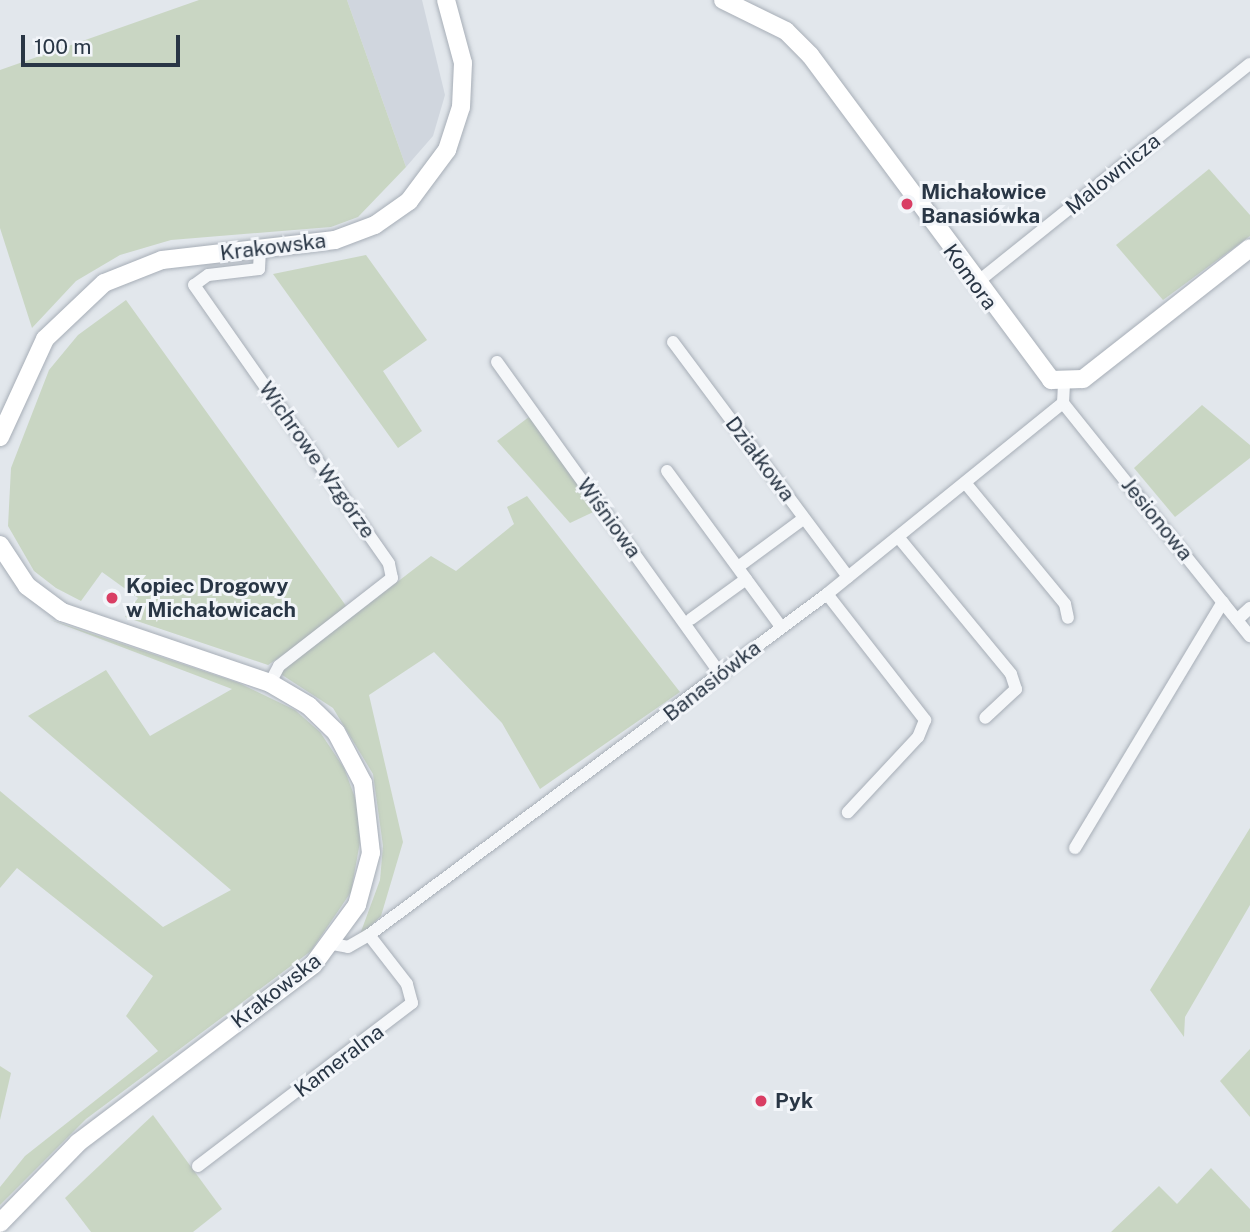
<!DOCTYPE html>
<html>
<head>
<meta charset="utf-8">
<style>
  body { margin:0 }
  #map { position:relative; width:1250px; height:1232px; overflow:hidden; background:#e2e7ec; font-family:"Public Sans",sans-serif }
  div>[style] { position:absolute }
  [style*='--x'] { left:calc(var(--x)*1px); top:calc(var(--y)*1px); width:calc(var(--w)*1px); rotate:calc(var(--a)*1deg) }
  .built>* { inset:0; background:#d0d6de }
  .green>* { inset:0; background:#c9d6c3 }
  .roads { filter:drop-shadow(0 0 2px #a7aeb7) drop-shadow(0 0 2px #a7aeb7) }
  .street>* { height:12px; margin:-6px; padding:0 6px; transform-origin:6px; border-radius:6px; background:#f5f7f9 }
  .secondary>* { height:18px; margin:-9px; padding:0 9px; transform-origin:9px; border-radius:9px; background:#fff }
  .dots>* { width:19px; height:19px; translate:-50% -50%; box-sizing:border-box; border:4px solid #f2f5f9; border-radius:50% }
  span { translate:-50% -50%; white-space:nowrap; text-align:center; line-height:1.15; -webkit-text-stroke:6px #f2f5f9; paint-order:stroke }
  .street-label { font-size:21px; color:#293645 }
  .poi-label { font-size:21px; color:#293645; font-weight:700 }
  .left { translate:0 -50%; text-align:left }
  .scale { position:absolute; left:21px; top:35px; width:159px; height:32px; box-sizing:border-box; border:4px solid #293645; border-top:0; padding-left:9px; font-size:21px; line-height:24px; white-space:nowrap; color:#293645; -webkit-text-stroke:5px #f2f5f9; paint-order:stroke }
</style>
</head>
<body>
<div id="map">
  <div class="built">
    <i style="clip-path:polygon(347px 0,422px 0,445px 95px,433px 136px,406px 167px)"></i>
  </div>
  <div class="green">
    <i style="clip-path:polygon(199px 0,347px 0,406px 167px,358px 217px,331px 227px,171px 240px,120px 255px,76px 281px,32px 328px,0 228px,0 70px)"></i>
    <i style="clip-path:polygon(1209px 169px,1250px 215px,1250px 236px,1163px 300px,1116px 245px)"></i>
    <i style="clip-path:polygon(366px 255px,427px 340px,383px 371px,422px 431px,398px 448px,273px 274px)"></i>
    <i style="clip-path:polygon(126px 300px,349px 610px,268px 665px,125px 617px,138px 598px,102px 572px,81px 601px,56px 588px,34px 571px,8px 526px,11px 468px,49px 370px,78px 335px)"></i>
    <i style="clip-path:polygon(1202px 405px,1250px 445px,1250px 458px,1175px 517px,1134px 468px)"></i>
    <i style="clip-path:polygon(537px 411px,606px 506px,570px 523px,497px 441px)"></i>
    <i style="clip-path:polygon(527px 496px,680px 692px,540px 789px,502px 723px,434px 652px,369px 695px,403px 842px,381px 916px,359px 937px,380px 880px,383px 846px,373px 774px,333px 708px,279px 673px,431px 556px,456px 571px,514px 524px,507px 507px)"></i>
    <i style="clip-path:polygon(48px 619px,239px 683px,295px 710px,320px 732px,344px 768px,357px 803px,360px 842px,351px 892px,311px 951px,86px 1119px,0 1205px,0 1187px,25px 1156px,158px 1051px,126px 1016px,153px 976px,17px 868px,0 888px,0 791px,163px 927px,231px 890px,28px 716px,106px 670px,150px 736px,232px 689px)"></i>
    <i style="clip-path:polygon(1250px 828px,1250px 905px,1185px 1017px,1184px 1037px,1150px 990px)"></i>
    <i style="clip-path:polygon(1250px 1049px,1250px 1117px,1220px 1081px)"></i>
    <i style="clip-path:polygon(0 1066px,11px 1073px,0 1120px)"></i>
    <i style="clip-path:polygon(153px 1115px,222px 1209px,193px 1232px,91px 1232px,65px 1198px)"></i>
    <i style="clip-path:polygon(1211px 1168px,1250px 1209px,1250px 1232px,1111px 1232px,1159px 1186px,1177px 1204px)"></i>
  </div>
  <div class="roads">
    <div class="street">
      <i style="--x:260;--y:250;--w:19;--a:93"></i>
      <i style="--x:259;--y:269;--w:51;--a:173.3"></i>
      <i style="--x:208;--y:275;--w:17;--a:144"></i>
      <i style="--x:194;--y:285;--w:340;--a:55"></i>
      <i style="--x:389;--y:564;--w:14;--a:78"></i>
      <i style="--x:392;--y:578;--w:143;--a:142.1"></i>
      <i style="--x:279;--y:666;--w:19;--a:118"></i>
      <i style="--x:975;--y:284;--w:352;--a:-38.7"></i>
      <i style="--x:673;--y:342;--w:293;--a:53.3"></i>
      <i style="--x:497;--y:362;--w:385;--a:54.4"></i>
      <i style="--x:1063;--y:403;--w:299;--a:51.3"></i>
      <i style="--x:667;--y:471;--w:193;--a:53.8"></i>
      <i style="--x:967;--y:485;--w:154;--a:50.5"></i>
      <i style="--x:1065;--y:604;--w:14;--a:78"></i>
      <i style="--x:899;--y:538;--w:176;--a:50.5"></i>
      <i style="--x:1011;--y:674;--w:16;--a:72"></i>
      <i style="--x:1016;--y:689;--w:42;--a:136.9"></i>
      <i style="--x:738;--y:567;--w:76;--a:-36.4"></i>
      <i style="--x:827;--y:594;--w:160;--a:52.1"></i>
      <i style="--x:925;--y:720;--w:18;--a:112"></i>
      <i style="--x:918;--y:737;--w:103;--a:133"></i>
      <i style="--x:691;--y:619;--w:68;--a:-36"></i>
      <i style="--x:1237;--y:620;--w:18;--a:-43"></i>
      <i style="--x:1075;--y:848;--w:287;--a:-59"></i>
      <i style="--x:333;--y:944;--w:15;--a:11"></i>
      <i style="--x:348;--y:947;--w:24;--a:-30"></i>
      <i style="--x:369;--y:935;--w:571;--a:-36.67"></i>
      <i style="--x:827;--y:594;--w:304;--a:-39"></i>
      <i style="--x:1063;--y:403;--w:19;--a:-87"></i>
      <i style="--x:198;--y:1166;--w:269;--a:-37.3"></i>
      <i style="--x:412;--y:1003;--w:20;--a:-105"></i>
      <i style="--x:407;--y:984;--w:62;--a:-127.8"></i>
    </div>
    <div class="secondary">
      <i style="--x:723;--y:0;--w:70;--a:26.2"></i>
      <i style="--x:786;--y:31;--w:34;--a:45"></i>
      <i style="--x:810;--y:55;--w:405;--a:53.4"></i>
      <i style="--x:1051;--y:380;--w:32;--a:-2"></i>
      <i style="--x:1083;--y:379;--w:212;--a:-38.1"></i>
      <i style="--x:0;--y:437;--w:108;--a:-65.3"></i>
      <i style="--x:45;--y:339;--w:81;--a:-43.5"></i>
      <i style="--x:104;--y:283;--w:62;--a:-21.6"></i>
      <i style="--x:162;--y:260;--w:174;--a:-6.6"></i>
      <i style="--x:335;--y:240;--w:43;--a:-20.6"></i>
      <i style="--x:375;--y:225;--w:42;--a:-35.2"></i>
      <i style="--x:409;--y:201;--w:64;--a:-53.3"></i>
      <i style="--x:447;--y:150;--w:45;--a:-72"></i>
      <i style="--x:461;--y:107;--w:44;--a:-87.4"></i>
      <i style="--x:463;--y:63;--w:65;--a:-105.1"></i>
      <i style="--x:0;--y:545;--w:49;--a:56.6"></i>
      <i style="--x:27;--y:586;--w:44;--a:36.6"></i>
      <i style="--x:62;--y:612;--w:220;--a:18.8"></i>
      <i style="--x:270;--y:683;--w:45;--a:30.5"></i>
      <i style="--x:309;--y:706;--w:37;--a:44"></i>
      <i style="--x:336;--y:732;--w:58;--a:62.1"></i>
      <i style="--x:363;--y:783;--w:70;--a:83.5"></i>
      <i style="--x:371;--y:853;--w:54;--a:105.1"></i>
      <i style="--x:357;--y:905;--w:74;--a:126.3"></i>
      <i style="--x:313;--y:965;--w:295;--a:142.9"></i>
      <i style="--x:78;--y:1143;--w:112;--a:134.3"></i>
    </div>
  </div>
  <div class="dots">
    <i style="left:907px;top:204px;background:#d93e64"></i>
    <i style="left:112px;top:598px;background:#d93e64"></i>
    <i style="left:761px;top:1101px;background:#d93e64"></i>
  </div>
  <div class="street-label">
    <span style="left:1113px;top:174px;rotate:-39deg">Malownicza</span>
    <span style="left:273px;top:247px;rotate:-7deg">Krakowska</span>
    <span style="left:970px;top:277px;rotate:54deg">Komora</span>
    <span style="left:760px;top:459px;rotate:53deg">Działkowa</span>
    <span style="left:317px;top:460px;rotate:55deg">Wichrowe Wzgórze</span>
    <span style="left:609px;top:518px;rotate:54deg">Wiśniowa</span>
    <span style="left:1157px;top:519px;rotate:51deg">Jesionowa</span>
    <span style="left:712px;top:681px;rotate:-38deg">Banasiówka</span>
    <span style="left:276px;top:991px;rotate:-38deg">Krakowska</span>
    <span style="left:339px;top:1061px;rotate:-37deg">Kameralna</span>
  </div>
  <div class="poi-label">
    <span class="left" style="left:921px;top:204px">Michałowice<br>Banasiówka</span>
    <span class="left" style="left:126px;top:598px">Kopiec Drogowy<br>w Michałowicach</span>
    <span class="left" style="left:775px;top:1101px">Pyk</span>
  </div>
  <div class="scale">100 m</div>
</div>
</body>
</html>
